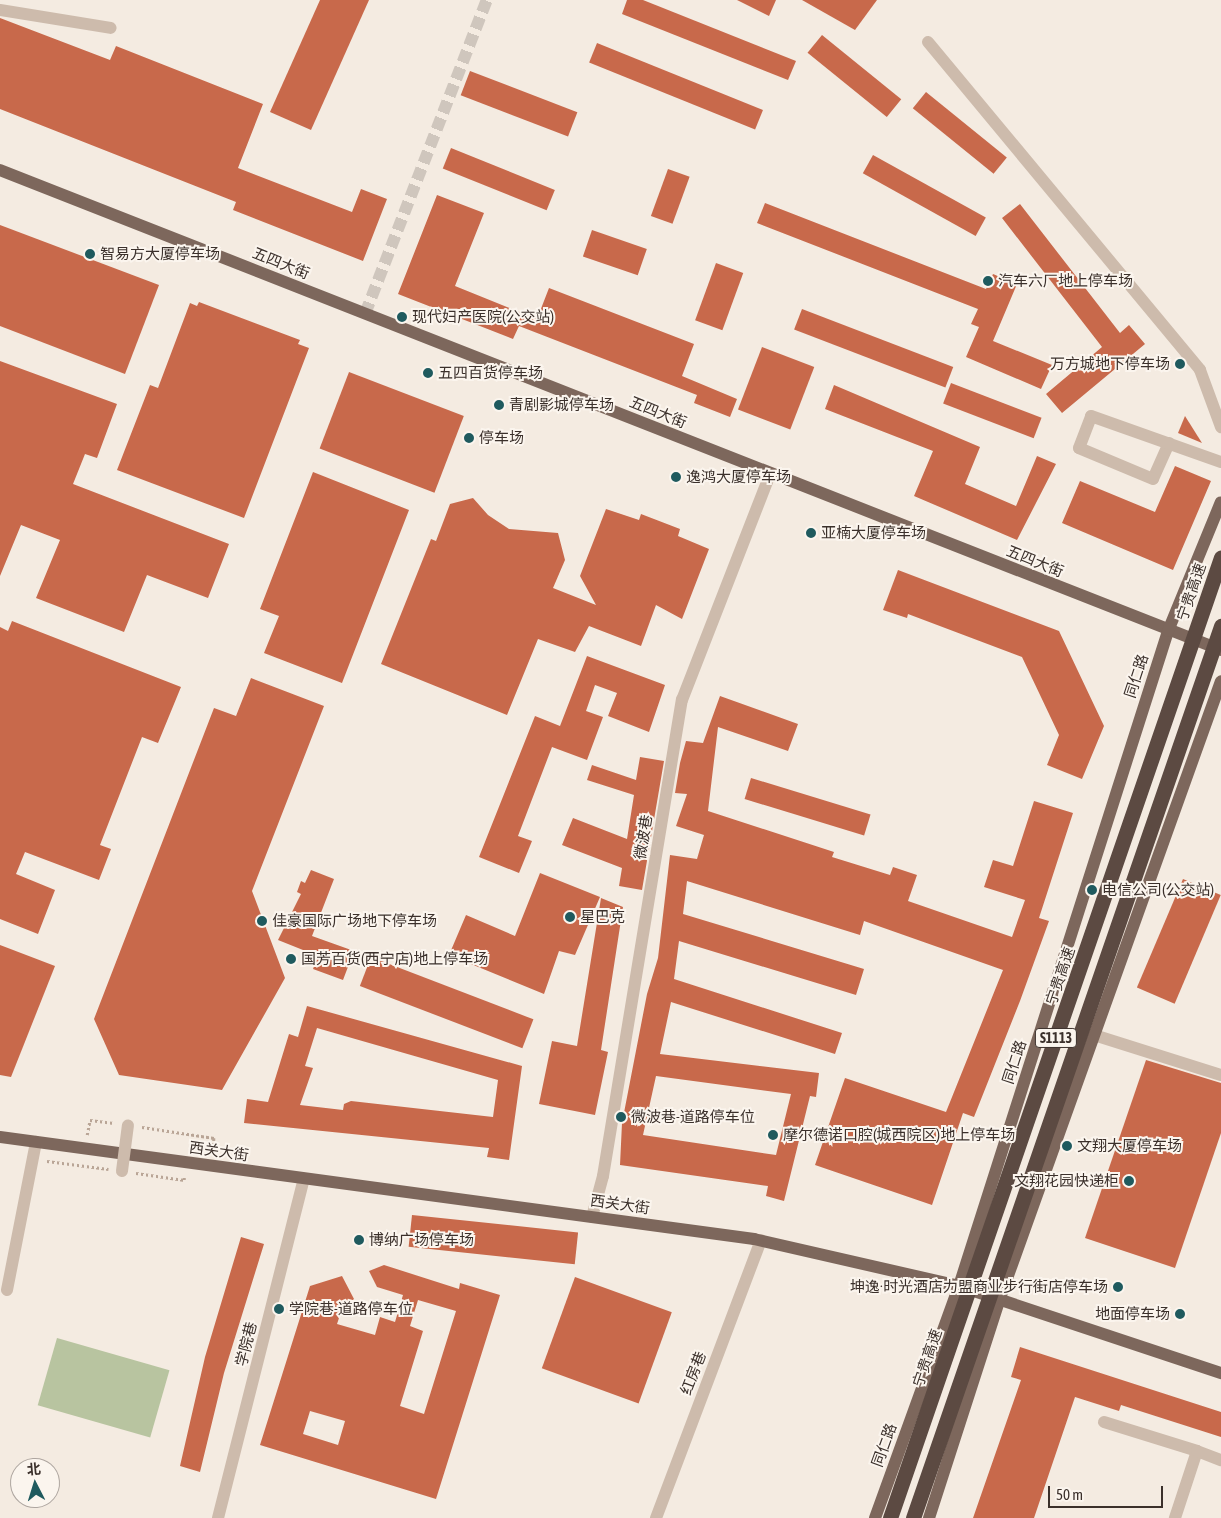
<!DOCTYPE html>
<html>
<head>
<meta charset="utf-8">
<style>
  body { margin:0 }
  #map { position:relative; width:1221px; height:1518px; overflow:hidden; background:#f4ebe1; font-family:"Asap Condensed","Noto Sans SC",sans-serif }
  div>[style] { position:absolute }
  [style*='--x'] { left:calc(var(--x)*1px); top:calc(var(--y)*1px); width:calc(var(--w)*1px); rotate:calc(var(--a)*1deg) }
  .green>* { inset:0; background:#b8c4a0; transform-origin:0 0 }
  .building>* { inset:0; background:#c8694b; transform-origin:0 0 }
  .minor-tunnel>* { height:12px; margin-top:-6px; transform-origin:0; background:repeating-linear-gradient(90deg,#cfc6bd 0 12px,transparent 0 18px) }
  .path>* { height:2.5px; margin-top:-1.25px; transform-origin:0; background:repeating-linear-gradient(90deg,#b9a596 0 2.5px,transparent 0 5px) }
  .minor>* { height:12px; margin:-6px; padding:0 6px; transform-origin:6px; border-radius:6px; background:#cdbbac }
  .major>* { height:12px; margin:-6px; padding:0 6px; transform-origin:6px; border-radius:6px; background:#7d675c }
  .minor-bridge>* { height:12px; margin:-6px; padding:0 6px; transform-origin:6px; border-radius:6px; background:#cdbbac }
  .highway-bridge>* { height:15px; margin:-7.5px; padding:0 7.5px; transform-origin:7.5px; border-radius:7.5px; background:#5c4a42 }
  .dots>* { width:14px; height:14px; translate:-50% -50%; box-sizing:border-box; border:2px solid #fbf5ee; border-radius:50% }
  span { translate:-50% -50%; white-space:nowrap; text-align:center; line-height:1.15; -webkit-text-stroke:4px #fbf5ee; paint-order:stroke }
  .shield-label span { padding:1px 4px; background:#fbf5ee; border:1px solid; border-radius:4px; -webkit-text-stroke-width:0 }
  .shield-label { font-size:14px; color:#3b302b; font-weight:700 }
  .poi-label { font-size:15px; color:#3b302b }
  .left { translate:0 -50%; text-align:left }
  .right { translate:-100% -50%; text-align:right }
  .street-label { font-size:15px; color:#3b302b }
  .north { position:absolute; left:10px; top:1458px; width:50px; height:50px; box-sizing:border-box; background:#fbf5ee; border:1px solid #aea6a0; border-radius:50%; rotate:355deg; font-size:14px; font-weight:700; line-height:20px; text-align:center; color:#3b302b }
  .north::after { content:''; display:block; margin:auto; width:18px; height:22px; background:#1f5a5e; clip-path:polygon(50% 0,100% 100%,50% 72%,0 100%) }
  .scale { position:absolute; left:1048px; top:1486px; width:115px; height:22px; box-sizing:border-box; border:2px solid #3b302b; border-top:0; padding-left:6px; font-size:15px; line-height:18px; white-space:nowrap; color:#3b302b; -webkit-text-stroke:4px #fbf5ee; paint-order:stroke }
</style>
</head>
<body>
<div id="map">
  <div class="green">
    <i style="left:57px;top:1338px;width:117px;height:70px;rotate:16deg"></i>
  </div>
  <div class="building">
    <i style="clip-path:polygon(320px 0,369px 0,311px 130px,270px 112px)"></i>
    <i style="clip-path:polygon(627px 0,643px 0,796px 61px,788px 80px,622px 14px)"></i>
    <i style="clip-path:polygon(737px 0,776px 0,769px 16px)"></i>
    <i style="clip-path:polygon(802px 0,877px 0,855px 30px)"></i>
    <i style="clip-path:polygon(0 18px,110px 60px,116px 46px,263px 104px,238px 168px,352px 212px,361px 189px,387px 199px,363px 261px,233px 210px,236px 202px,0 109px)"></i>
    <i style="left:822px;top:35px;width:102px;height:23px;rotate:39deg"></i>
    <i style="left:597px;top:43px;width:179px;height:21px;rotate:22deg"></i>
    <i style="left:470px;top:71px;width:115px;height:26px;rotate:21deg"></i>
    <i style="left:926px;top:92px;width:104px;height:21px;rotate:39deg"></i>
    <i style="left:451px;top:148px;width:112px;height:22px;rotate:22deg"></i>
    <i style="left:873px;top:155px;width:129px;height:21px;rotate:29deg"></i>
    <i style="left:668px;top:169px;width:23px;height:50px;rotate:20deg"></i>
    <i style="clip-path:polygon(437px 195px,484px 213px,455px 286px,537px 319px,549px 288px,694px 344px,682px 376px,737px 399px,730px 417px,694px 403px,697px 395px,519px 326px,513px 339px,398px 294px)"></i>
    <i style="clip-path:polygon(765px 203px,986px 289px,993px 274px,1017px 284px,993px 341px,1052px 365px,1041px 389px,966px 357px,979px 327px,971px 324px,978px 309px,757px 223px)"></i>
    <i style="clip-path:polygon(1020px 204px,1120px 333px,1129px 325px,1145px 344px,1062px 413px,1046px 394px,1102px 347px,1002px 218px)"></i>
    <i style="clip-path:polygon(0 225px,159px 285px,125px 374px,0 326px)"></i>
    <i style="left:592px;top:230px;width:58px;height:28px;rotate:19deg"></i>
    <i style="left:716px;top:263px;width:29px;height:61px;rotate:20deg"></i>
    <i style="clip-path:polygon(199px 302px,300px 340px,298px 344px,309px 348px,244px 518px,117px 470px,150px 385px,158px 388px,190px 303px,197px 306px)"></i>
    <i style="left:802px;top:309px;width:162px;height:22px;rotate:21deg"></i>
    <i style="left:762px;top:347px;width:56px;height:67px;rotate:21deg"></i>
    <i style="clip-path:polygon(0 361px,117px 404px,97px 458px,85px 454px,73px 484px,229px 544px,208px 598px,147px 575px,124px 632px,36px 598px,60px 540px,21px 525px,0 576px)"></i>
    <i style="left:349px;top:372px;width:123px;height:82px;rotate:21deg"></i>
    <i style="left:951px;top:383px;width:97px;height:22px;rotate:21deg"></i>
    <i style="clip-path:polygon(834px 385px,980px 447px,965px 484px,1016px 506px,1037px 456px,1056px 464px,1017px 540px,914px 496px,933px 451px,825px 409px)"></i>
    <i style="clip-path:polygon(1185px 416px,1202px 443px,1178px 433px)"></i>
    <i style="clip-path:polygon(1175px 466px,1211px 481px,1173px 570px,1062px 523px,1080px 481px,1155px 512px)"></i>
    <i style="clip-path:polygon(313px 472px,409px 510px,342px 683px,264px 653px,279px 616px,260px 609px)"></i>
    <i style="clip-path:polygon(473px 498px,488px 515px,509px 529px,558px 533px,565px 560px,553px 588px,596px 605px,580px 576px,606px 509px,639px 520px,641px 514px,680px 529px,678px 536px,709px 549px,682px 619px,656px 605px,641px 646px,589px 626px,575px 652px,538px 639px,507px 715px,381px 664px,431px 539px,436px 541px,450px 504px)"></i>
    <i style="clip-path:polygon(898px 570px,1059px 631px,1104px 726px,1082px 779px,1047px 765px,1059px 735px,1022px 657px,908px 614px,907px 618px,883px 610px)"></i>
    <i style="clip-path:polygon(12px 621px,181px 687px,158px 743px,142px 737px,100px 845px,111px 849px,99px 880px,25px 852px,16px 874px,55px 890px,38px 934px,0 919px,0 627px,8px 631px)"></i>
    <i style="clip-path:polygon(587px 656px,665px 685px,649px 732px,608px 716px,617px 693px,595px 685px,586px 711px,603px 717px,587px 760px,552px 747px,518px 836px,532px 841px,519px 873px,479px 857px,535px 716px,560px 726px)"></i>
    <i style="clip-path:polygon(251px 678px,324px 706px,252px 891px,285px 978px,222px 1090px,119px 1075px,94px 1019px,214px 708px,236px 716px)"></i>
    <i style="clip-path:polygon(evenodd,720px 696px,798px 724px,788px 751px,718px 727px,708px 811px,834px 852px,832px 857px,890px 875px,893px 867px,917px 875px,908px 901px,1012px 937px,1025px 900px,984px 887px,993px 860px,1013px 866px,1034px 801px,1073px 813px,1039px 918px,1049px 921px,1020px 1001px,974px 1117px,963px 1113px,932px 1205px,815px 1165px,845px 1078px,946px 1112px,1003px 970px,864px 921px,860px 935px,687px 881px,683px 914px,864px 969px,856px 995px,679px 941px,674px 979px,842px 1033px,835px 1054px,671px 1002px,660px 1054px,819px 1073px,816px 1097px,810px 1096px,784px 1201px,766px 1196px,768px 1186px,620px 1165px,622px 1123px,647px 994px,658px 958px,670px 855px,697px 859px,704px 835px,676px 826px,687px 794px,675px 793px,680px 763px,686px 741px,703px 743px,720px 696px,656px 1076px,791px 1094px,776px 1155px,643px 1135px,656px 1076px)"></i>
    <i style="clip-path:polygon(640px 757px,664px 761px,642px 890px,619px 886px,622px 868px,562px 845px,573px 818px,627px 839px,634px 795px,587px 780px,592px 765px,636px 780px)"></i>
    <i style="left:751px;top:778px;width:125px;height:22px;rotate:17deg"></i>
    <i style="clip-path:polygon(311px 870px,334px 879px,312px 936px,354px 951px,343px 980px,313px 969px,318px 956px,278px 940px,301px 894px,297px 892px,301px 881px,305px 883px)"></i>
    <i style="clip-path:polygon(540px 873px,600px 897px,575px 955px,559px 951px,544px 994px,449px 955px,466px 915px,515px 936px)"></i>
    <i style="left:1183px;top:879px;width:41px;height:118px;rotate:23deg"></i>
    <i style="clip-path:polygon(601px 898px,623px 907px,601px 1050px,608px 1052px,595px 1115px,539px 1104px,552px 1041px,577px 1046px)"></i>
    <i style="clip-path:polygon(0 945px,55px 966px,11px 1077px,0 1075px)"></i>
    <i style="left:371px;top:957px;width:174px;height:31px;rotate:21deg"></i>
    <i style="clip-path:polygon(evenodd,307px 1006px,522px 1066px,509px 1160px,487px 1157px,489px 1148px,244px 1123px,247px 1099px,268px 1102px,289px 1034px,298px 1037px,307px 1006px,317px 1028px,498px 1080px,493px 1117px,351px 1101px,344px 1104px,343px 1110px,300px 1105px,313px 1068px,305px 1066px,317px 1028px)"></i>
    <i style="clip-path:polygon(1146px 1060px,1221px 1083px,1221px 1133px,1175px 1268px,1085px 1238px)"></i>
    <i style="left:412px;top:1215px;width:167px;height:32px;rotate:6deg"></i>
    <i style="clip-path:polygon(241px 1237px,264px 1244px,224px 1373px,200px 1472px,180px 1466px,205px 1357px)"></i>
    <i style="clip-path:polygon(evenodd,384px 1265px,459px 1289px,460px 1283px,500px 1295px,436px 1499px,260px 1445px,310px 1286px,342px 1276px,354px 1299px,342px 1309px,337px 1324px,375px 1335px,380px 1317px,395px 1322px,403px 1295px,377px 1287px,369px 1271px,384px 1265px,418px 1300px,456px 1311px,424px 1414px,400px 1406px,423px 1331px,410px 1326px,418px 1300px,384px 1265px,310px 1411px,345px 1421px,338px 1445px,303px 1434px,310px 1411px)"></i>
    <i style="left:575px;top:1277px;width:103px;height:97px;rotate:20deg"></i>
    <i style="clip-path:polygon(1020px 1347px,1221px 1412px,1221px 1437px,1121px 1405px,1119px 1411px,1075px 1397px,1034px 1518px,973px 1518px,1021px 1380px,1011px 1377px)"></i>
  </div>
  <div class="minor-tunnel">
    <i style="--x:365;--y:314;--w:337;--a:-68.8"></i>
  </div>
  <div class="path">
    <i style="--x:142;--y:1127;--w:73;--a:8.7"></i>
    <i style="--x:214;--y:1138;--w:16;--a:90"></i>
    <i style="--x:87;--y:1135;--w:15;--a:-79"></i>
    <i style="--x:90;--y:1120;--w:24;--a:7"></i>
    <i style="--x:47;--y:1161;--w:62;--a:7.5"></i>
    <i style="--x:136;--y:1173;--w:49;--a:8.3"></i>
    <i style="--x:184;--y:1180;--w:4;--a:-90"></i>
  </div>
  <div class="minor">
    <i style="--x:0;--y:10;--w:112;--a:9.2"></i>
    <i style="--x:928;--y:42;--w:426;--a:50.3"></i>
    <i style="--x:1200;--y:370;--w:61;--a:69.8"></i>
    <i style="--x:1169;--y:443;--w:39;--a:114"></i>
    <i style="--x:1153;--y:479;--w:80;--a:-157.3"></i>
    <i style="--x:1079;--y:448;--w:34;--a:-69"></i>
    <i style="--x:1091;--y:416;--w:138;--a:19.5"></i>
    <i style="--x:1094;--y:1035;--w:133;--a:17.5"></i>
    <i style="--x:592;--y:1217;--w:42;--a:-75"></i>
    <i style="--x:603;--y:1176;--w:483;--a:-80.6"></i>
    <i style="--x:682;--y:700;--w:243;--a:-68.7"></i>
    <i style="--x:7;--y:1290;--w:151;--a:-78.9"></i>
    <i style="--x:1104;--y:1422;--w:97;--a:17.3"></i>
    <i style="--x:1197;--y:1451;--w:71;--a:108.2"></i>
    <i style="--x:1197;--y:1451;--w:26;--a:21"></i>
    <i style="--x:218;--y:1518;--w:350;--a:-75.8"></i>
    <i style="--x:656;--y:1518;--w:297;--a:-69.3"></i>
  </div>
  <div class="major">
    <i style="--x:0;--y:170;--w:1312;--a:21.46"></i>
    <i style="--x:0;--y:1137;--w:761;--a:7.7"></i>
    <i style="--x:754;--y:1239;--w:210;--a:12.9"></i>
    <i style="--x:959;--y:1286;--w:276;--a:18.4"></i>
    <i style="--x:875;--y:1518;--w:247;--a:-70.1"></i>
    <i style="--x:959;--y:1286;--w:688;--a:-72.3"></i>
    <i style="--x:1168;--y:631;--w:139;--a:-67.7"></i>
    <i style="--x:929;--y:1518;--w:231;--a:-72.1"></i>
    <i style="--x:1000;--y:1298;--w:655;--a:-70.29"></i>
  </div>
  <div class="minor-bridge">
    <i style="--x:122;--y:1171;--w:46;--a:-82.6"></i>
  </div>
  <div class="highway-bridge">
    <i style="--x:890;--y:1518;--w:1016;--a:-70.99"></i>
    <i style="--x:913;--y:1518;--w:944;--a:-70.95"></i>
  </div>
  <div class="dots">
    <i style="left:90px;top:254px;background:#1f5a5e"></i>
    <i style="left:988px;top:281px;background:#1f5a5e"></i>
    <i style="left:402px;top:317px;background:#1f5a5e"></i>
    <i style="left:1180px;top:364px;background:#1f5a5e"></i>
    <i style="left:428px;top:373px;background:#1f5a5e"></i>
    <i style="left:499px;top:405px;background:#1f5a5e"></i>
    <i style="left:469px;top:438px;background:#1f5a5e"></i>
    <i style="left:676px;top:477px;background:#1f5a5e"></i>
    <i style="left:811px;top:533px;background:#1f5a5e"></i>
    <i style="left:1092px;top:890px;background:#1f5a5e"></i>
    <i style="left:570px;top:917px;background:#1f5a5e"></i>
    <i style="left:262px;top:921px;background:#1f5a5e"></i>
    <i style="left:291px;top:959px;background:#1f5a5e"></i>
    <i style="left:621px;top:1117px;background:#1f5a5e"></i>
    <i style="left:773px;top:1135px;background:#1f5a5e"></i>
    <i style="left:1067px;top:1146px;background:#1f5a5e"></i>
    <i style="left:1129px;top:1181px;background:#1f5a5e"></i>
    <i style="left:359px;top:1240px;background:#1f5a5e"></i>
    <i style="left:1118px;top:1287px;background:#1f5a5e"></i>
    <i style="left:279px;top:1309px;background:#1f5a5e"></i>
    <i style="left:1180px;top:1314px;background:#1f5a5e"></i>
  </div>
  <div class="shield-label">
    <span style="left:1056px;top:1038px">S1113</span>
  </div>
  <div class="poi-label">
    <span class="left" style="left:100px;top:254px">智易方大厦停车场</span>
    <span class="left" style="left:998px;top:281px">汽车六厂地上停车场</span>
    <span class="left" style="left:412px;top:317px">现代妇产医院(公交站)</span>
    <span class="right" style="left:1170px;top:364px">万方城地下停车场</span>
    <span class="left" style="left:438px;top:373px">五四百货停车场</span>
    <span class="left" style="left:509px;top:405px">青剧影城停车场</span>
    <span class="left" style="left:479px;top:438px">停车场</span>
    <span class="left" style="left:686px;top:477px">逸鸿大厦停车场</span>
    <span class="left" style="left:821px;top:533px">亚楠大厦停车场</span>
    <span class="left" style="left:1102px;top:890px">电信公司(公交站)</span>
    <span class="left" style="left:580px;top:917px">星巴克</span>
    <span class="left" style="left:272px;top:921px">佳豪国际广场地下停车场</span>
    <span class="left" style="left:301px;top:959px">国芳百货(西宁店)地上停车场</span>
    <span class="left" style="left:631px;top:1117px">微波巷-道路停车位</span>
    <span class="left" style="left:783px;top:1135px">摩尔德诺口腔(城西院区)地上停车场</span>
    <span class="left" style="left:1077px;top:1146px">文翔大厦停车场</span>
    <span class="right" style="left:1119px;top:1181px">文翔花园快递柜</span>
    <span class="left" style="left:369px;top:1240px">博纳广场停车场</span>
    <span class="right" style="left:1108px;top:1287px">坤逸·时光酒店力盟商业步行街店停车场</span>
    <span class="left" style="left:289px;top:1309px">学院巷-道路停车位</span>
    <span class="right" style="left:1170px;top:1314px">地面停车场</span>
  </div>
  <div class="street-label">
    <span style="left:281px;top:263px;rotate:22deg">五四大街</span>
    <span style="left:658px;top:412px;rotate:22deg">五四大街</span>
    <span style="left:1035px;top:561px;rotate:22deg">五四大街</span>
    <span style="left:1191px;top:592px;rotate:-71deg">宁贵高速</span>
    <span style="left:1136px;top:676px;rotate:-72deg">同仁路</span>
    <span style="left:643px;top:837px;rotate:-81deg">微波巷</span>
    <span style="left:1060px;top:976px;rotate:-71deg">宁贵高速</span>
    <span style="left:1014px;top:1062px;rotate:-72deg">同仁路</span>
    <span style="left:219px;top:1151px;rotate:8deg">西关大街</span>
    <span style="left:620px;top:1204px;rotate:8deg">西关大街</span>
    <span style="left:246px;top:1344px;rotate:-76deg">学院巷</span>
    <span style="left:927px;top:1358px;rotate:-71deg">宁贵高速</span>
    <span style="left:693px;top:1373px;rotate:-69deg">红房巷</span>
    <span style="left:884px;top:1445px;rotate:-70deg">同仁路</span>
  </div>
  <div class="north">北</div>
  <div class="scale">50 m</div>
</div>
</body>
</html>
